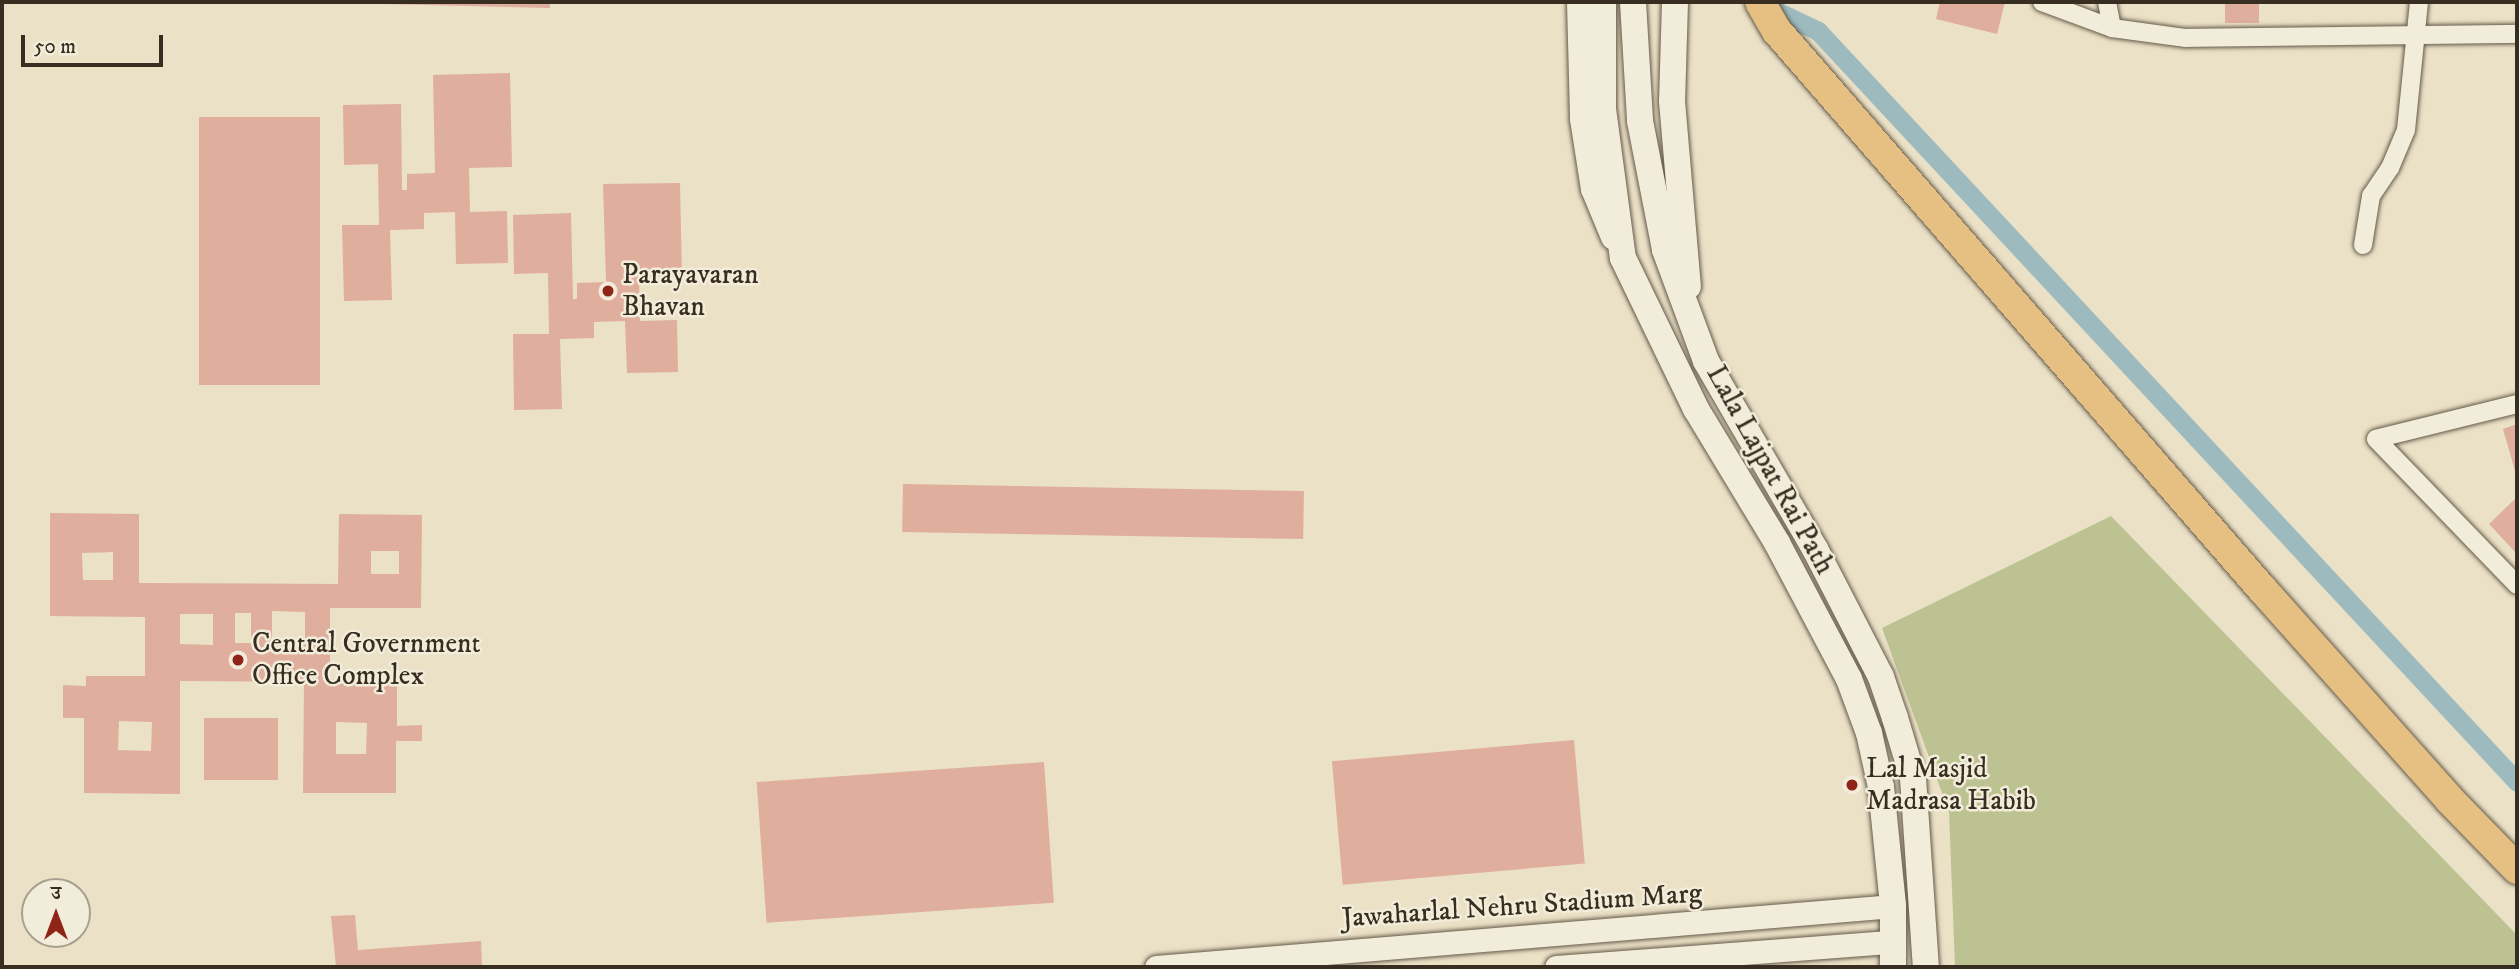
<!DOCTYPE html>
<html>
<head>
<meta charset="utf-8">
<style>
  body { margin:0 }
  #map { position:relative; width:2519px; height:969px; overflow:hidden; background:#ebe1c6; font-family:"IM FELL DW Pica","Noto Serif Devanagari",serif }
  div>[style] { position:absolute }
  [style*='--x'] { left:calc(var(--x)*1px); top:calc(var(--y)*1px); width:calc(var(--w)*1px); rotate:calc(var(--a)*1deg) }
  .green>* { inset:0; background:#bcc292 }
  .canal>* { height:19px; margin:-9.5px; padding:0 9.5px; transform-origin:9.5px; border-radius:9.5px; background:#9dbbbf }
  .building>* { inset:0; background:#dfae9d; transform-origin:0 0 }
  .roads { filter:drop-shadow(0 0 2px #645a4a) drop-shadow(0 0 2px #645a4a) }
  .minor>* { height:18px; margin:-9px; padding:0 9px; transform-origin:9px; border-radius:9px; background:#f2ecda }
  .tertiary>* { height:23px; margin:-11.5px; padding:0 11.5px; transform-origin:11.5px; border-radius:11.5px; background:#f2ecda }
  .secondary>* { height:26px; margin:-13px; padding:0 13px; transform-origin:13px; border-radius:13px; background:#f2ecda }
  .trunk>* { height:30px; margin:-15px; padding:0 15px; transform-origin:15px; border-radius:15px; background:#e6c083 }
  .dots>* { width:19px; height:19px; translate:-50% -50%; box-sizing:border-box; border:4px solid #f2ecda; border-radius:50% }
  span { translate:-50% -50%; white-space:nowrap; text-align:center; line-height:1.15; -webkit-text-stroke:5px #f2ecda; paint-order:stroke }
  .poi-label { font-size:28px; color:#372d21 }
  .left { translate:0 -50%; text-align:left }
  .street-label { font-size:28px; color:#372d21 }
  .frame { position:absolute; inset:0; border:4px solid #372d21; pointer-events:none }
  .north { position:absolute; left:21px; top:878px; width:70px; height:70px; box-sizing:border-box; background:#f2ecda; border:2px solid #a7a090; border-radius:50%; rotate:0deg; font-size:19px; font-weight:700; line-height:28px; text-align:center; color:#372d21 }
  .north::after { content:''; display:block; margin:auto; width:24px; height:32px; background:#8f2418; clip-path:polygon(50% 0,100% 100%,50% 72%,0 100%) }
  .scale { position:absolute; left:21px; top:35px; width:142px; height:32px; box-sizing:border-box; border:4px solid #372d21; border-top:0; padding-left:9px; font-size:21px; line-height:24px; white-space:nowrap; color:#372d21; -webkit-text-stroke:5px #f2ecda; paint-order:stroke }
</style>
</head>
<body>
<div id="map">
  <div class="green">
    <i style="clip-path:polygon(2111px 516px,2517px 935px,2517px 967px,1955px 967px,1949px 812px,1882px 628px)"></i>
  </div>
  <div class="canal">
    <i style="--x:1762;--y:4;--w:62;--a:25.7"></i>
    <i style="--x:1818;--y:31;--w:1026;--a:47.05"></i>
  </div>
  <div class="building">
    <i style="clip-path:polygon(299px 2px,550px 2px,550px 8px)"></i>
    <i style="clip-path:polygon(1940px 2px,2005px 2px,1997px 34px,1936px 19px)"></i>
    <i style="left:2225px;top:2px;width:34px;height:21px"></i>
    <i style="clip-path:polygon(510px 73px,512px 167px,469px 168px,470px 212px,507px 211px,508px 263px,456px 264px,455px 212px,424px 213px,424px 229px,390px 230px,392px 300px,344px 301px,342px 225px,379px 225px,378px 164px,344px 165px,343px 105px,401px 104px,402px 190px,407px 190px,407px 174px,435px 173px,433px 75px)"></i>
    <i style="left:199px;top:117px;width:121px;height:268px"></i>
    <i style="clip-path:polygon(680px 183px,682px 276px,639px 277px,640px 321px,677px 320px,678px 372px,627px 373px,625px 321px,594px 322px,594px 338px,560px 339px,562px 409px,514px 410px,513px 334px,549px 334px,548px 273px,514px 274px,513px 215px,571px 213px,573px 299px,577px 299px,577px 283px,606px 282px,603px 184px)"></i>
    <i style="clip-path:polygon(2517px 424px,2517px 470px,2515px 471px,2503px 429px)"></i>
    <i style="left:903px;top:484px;width:401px;height:48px;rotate:1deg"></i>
    <i style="clip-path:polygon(2517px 497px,2517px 554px,2489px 524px)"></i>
    <i style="clip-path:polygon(evenodd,50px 513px,139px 514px,139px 583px,338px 584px,339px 514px,422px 515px,421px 608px,330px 608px,330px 679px,397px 679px,397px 726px,422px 725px,422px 741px,396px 741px,396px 793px,303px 793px,304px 682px,180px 681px,180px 794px,84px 793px,84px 718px,63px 718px,63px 685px,86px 686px,86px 676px,145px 676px,145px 617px,50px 616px,50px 513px,371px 551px,399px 551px,399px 574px,371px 574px,371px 551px,50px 513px,113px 552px,113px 580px,83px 580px,82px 553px,113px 552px,50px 513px,272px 611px,305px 612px,305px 642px,272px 642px,272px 611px,50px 513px,235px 613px,251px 613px,251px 643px,235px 643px,235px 613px,50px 513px,180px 614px,213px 614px,213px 645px,180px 644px,180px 614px,50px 513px,119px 721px,152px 722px,151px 751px,118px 750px,119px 721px,50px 513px,336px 722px,367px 723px,366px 754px,336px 754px,336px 722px)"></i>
    <i style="left:204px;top:718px;width:74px;height:62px"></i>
    <i style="left:1574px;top:740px;width:124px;height:243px;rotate:85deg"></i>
    <i style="left:1044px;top:762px;width:141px;height:288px;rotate:86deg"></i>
    <i style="clip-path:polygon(355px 915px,358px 950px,481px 941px,482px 965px,336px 967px,331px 916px)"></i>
  </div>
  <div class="roads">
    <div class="minor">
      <i style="--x:2042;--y:2;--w:75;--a:20.4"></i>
      <i style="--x:2112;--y:28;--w:75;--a:7.7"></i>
      <i style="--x:2186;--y:38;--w:331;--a:-0.7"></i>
      <i style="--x:2107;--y:2;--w:26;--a:79"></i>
      <i style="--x:2363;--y:245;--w:50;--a:-80.7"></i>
      <i style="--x:2371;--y:196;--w:34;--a:-56"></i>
      <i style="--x:2390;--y:168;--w:41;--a:-67.2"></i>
      <i style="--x:2406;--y:130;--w:129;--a:-84.2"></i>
      <i style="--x:2517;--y:404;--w:145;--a:166.1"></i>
      <i style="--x:2376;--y:439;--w:203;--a:46"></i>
    </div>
    <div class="tertiary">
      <i style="--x:1156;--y:967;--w:740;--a:-4.73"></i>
      <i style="--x:1556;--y:967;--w:337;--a:-4.3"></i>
    </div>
    <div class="secondary">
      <i style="--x:1580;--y:2;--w:117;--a:88.5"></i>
      <i style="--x:1583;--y:119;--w:71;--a:81.1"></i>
      <i style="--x:1594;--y:189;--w:52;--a:67.4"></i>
      <i style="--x:1603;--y:2;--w:107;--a:90"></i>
      <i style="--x:1603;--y:109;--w:150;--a:82.4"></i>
      <i style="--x:1623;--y:258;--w:168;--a:64.2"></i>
      <i style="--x:1696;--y:409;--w:157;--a:58.8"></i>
      <i style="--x:1777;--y:543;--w:154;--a:62.1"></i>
      <i style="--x:1849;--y:679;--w:58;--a:69.7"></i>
      <i style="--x:1869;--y:733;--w:55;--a:77.5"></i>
      <i style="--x:1881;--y:787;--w:120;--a:84.2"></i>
      <i style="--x:1893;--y:906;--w:61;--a:90"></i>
      <i style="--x:1633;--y:2;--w:119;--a:86.6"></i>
      <i style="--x:1640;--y:121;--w:131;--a:79"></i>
      <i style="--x:1665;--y:250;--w:118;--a:69.7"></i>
      <i style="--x:1706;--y:361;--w:217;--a:59.9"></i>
      <i style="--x:1815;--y:549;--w:144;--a:62.7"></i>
      <i style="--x:1881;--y:677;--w:43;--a:71.1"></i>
      <i style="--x:1895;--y:718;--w:63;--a:73.3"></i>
      <i style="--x:1913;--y:778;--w:189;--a:86.1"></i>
      <i style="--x:1675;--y:2;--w:99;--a:91.7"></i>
      <i style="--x:1672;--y:101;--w:186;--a:85.1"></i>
    </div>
    <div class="trunk">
      <i style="--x:1760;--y:2;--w:34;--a:60"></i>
      <i style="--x:1777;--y:31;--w:741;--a:49"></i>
      <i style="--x:2263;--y:590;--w:280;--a:48.3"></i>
      <i style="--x:2449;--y:799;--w:98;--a:45.8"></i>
    </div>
  </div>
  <div class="dots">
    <i style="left:608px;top:291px;background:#8f2418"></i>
    <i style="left:238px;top:660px;background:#8f2418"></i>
    <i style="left:1852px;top:785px;background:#8f2418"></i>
  </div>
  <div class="poi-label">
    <span class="left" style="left:622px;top:291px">Parayavaran<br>Bhavan</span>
    <span class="left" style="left:252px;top:660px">Central Government<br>Office Complex</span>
    <span class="left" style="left:1866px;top:785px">Lal Masjid<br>Madrasa Habib</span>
  </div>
  <div class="street-label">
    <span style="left:1770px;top:470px;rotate:61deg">Lala Lajpat Rai Path</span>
    <span style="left:1522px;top:906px;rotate:-4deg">Jawaharlal Nehru Stadium Marg</span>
  </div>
  <div class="frame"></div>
  <div class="north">उ</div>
  <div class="scale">50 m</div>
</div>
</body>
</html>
